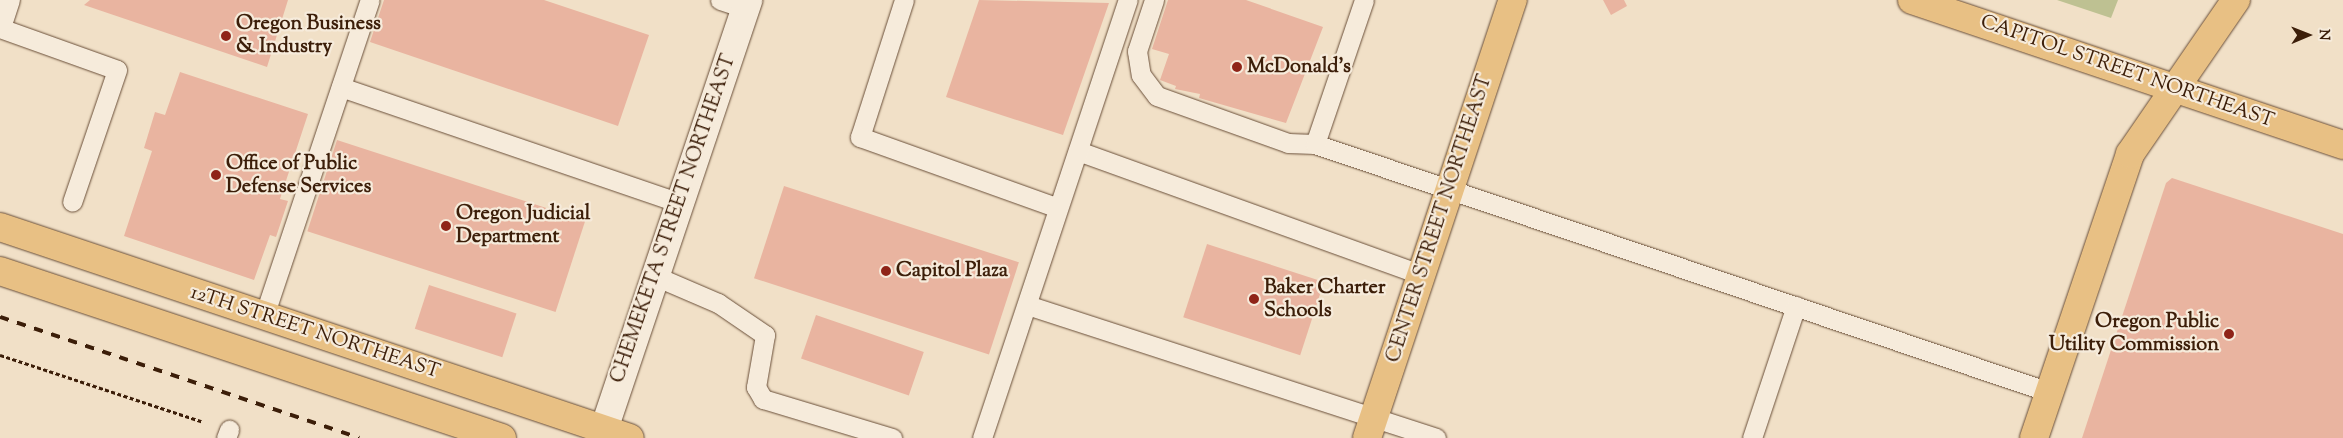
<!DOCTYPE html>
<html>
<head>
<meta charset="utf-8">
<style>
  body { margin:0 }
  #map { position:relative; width:2343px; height:438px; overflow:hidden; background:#f1e0c7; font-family:"Sorts Mill Goudy",serif }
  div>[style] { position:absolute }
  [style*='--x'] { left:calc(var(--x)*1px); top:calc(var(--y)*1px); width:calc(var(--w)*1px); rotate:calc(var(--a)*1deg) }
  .green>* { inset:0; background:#bec192 }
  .building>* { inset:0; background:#e9b4a0; transform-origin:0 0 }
  .path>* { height:3px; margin-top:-1.5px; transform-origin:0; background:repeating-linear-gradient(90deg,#3c1e09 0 4px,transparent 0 6.5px) }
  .roads { filter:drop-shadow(0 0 1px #694e38) drop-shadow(0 0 1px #694e38) }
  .service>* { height:19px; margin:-9.5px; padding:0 9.5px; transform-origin:9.5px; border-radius:9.5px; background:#f6ebdb }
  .tertiary>* { height:28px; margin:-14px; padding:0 14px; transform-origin:14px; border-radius:14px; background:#f6ebdb }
  .secondary>* { height:28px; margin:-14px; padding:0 14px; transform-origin:14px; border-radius:14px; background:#f6ebdb }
  .primary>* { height:28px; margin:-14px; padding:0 14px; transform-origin:14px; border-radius:14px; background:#e8c084 }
  .rail>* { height:4px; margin-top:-2px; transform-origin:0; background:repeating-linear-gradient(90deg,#3c1e09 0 9px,transparent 0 18px) }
  .dots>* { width:14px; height:14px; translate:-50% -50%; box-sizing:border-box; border:2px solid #f6ebdb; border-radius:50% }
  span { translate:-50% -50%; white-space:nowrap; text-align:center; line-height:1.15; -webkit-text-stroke:4.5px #f6ebdb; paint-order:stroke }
  .poi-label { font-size:20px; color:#3c1e09; font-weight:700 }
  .left { translate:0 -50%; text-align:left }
  .right { translate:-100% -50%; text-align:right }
  .street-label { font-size:20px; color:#3c1e09 }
  .north { position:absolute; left:2283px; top:10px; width:50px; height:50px; -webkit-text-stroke:4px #f6ebdb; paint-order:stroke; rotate:89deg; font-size:14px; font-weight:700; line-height:20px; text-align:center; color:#3c1e09 }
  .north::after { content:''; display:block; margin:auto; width:18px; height:22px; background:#3c1e09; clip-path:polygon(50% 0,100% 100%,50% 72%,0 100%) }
</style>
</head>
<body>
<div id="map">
  <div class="green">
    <i style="clip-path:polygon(2057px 0,2118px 0,2111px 18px)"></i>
  </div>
  <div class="building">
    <i style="clip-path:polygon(90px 0,288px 0,267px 67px,84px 5px)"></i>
    <i style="clip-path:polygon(384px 0,544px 0,649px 35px,618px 126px,370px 42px)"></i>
    <i style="clip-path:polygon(979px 0,1109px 3px,1063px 135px,946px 97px)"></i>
    <i style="clip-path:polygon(1168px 0,1246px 0,1323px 27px,1286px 123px,1199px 98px,1200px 94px,1175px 89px,1176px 86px,1160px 80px,1169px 54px,1152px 49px)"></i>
    <i style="clip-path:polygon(1603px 0,1624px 0,1627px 6px,1611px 15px)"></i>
    <i style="clip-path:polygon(180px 72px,308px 114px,280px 199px,288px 201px,276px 237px,270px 235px,254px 280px,124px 236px,152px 151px,144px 148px,155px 112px,165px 115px)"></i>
    <i style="left:337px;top:140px;width:261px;height:96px;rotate:18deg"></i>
    <i style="clip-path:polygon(2172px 178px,2343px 234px,2343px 438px,2082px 438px,2166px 183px)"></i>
    <i style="left:784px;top:186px;width:247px;height:97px;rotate:18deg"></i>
    <i style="left:1207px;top:244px;width:123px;height:77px;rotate:18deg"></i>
    <i style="left:429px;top:285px;width:92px;height:46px;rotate:18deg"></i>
    <i style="left:816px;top:315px;width:114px;height:46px;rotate:19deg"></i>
  </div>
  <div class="path">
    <i style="--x:0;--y:355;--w:212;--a:18.2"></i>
  </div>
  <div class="roads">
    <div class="service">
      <i style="--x:720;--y:0;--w:26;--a:18"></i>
      <i style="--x:904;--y:0;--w:144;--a:107.8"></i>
      <i style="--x:860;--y:137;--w:210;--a:19.7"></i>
      <i style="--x:1154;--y:0;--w:54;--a:108.4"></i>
      <i style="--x:1137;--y:51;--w:24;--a:81"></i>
      <i style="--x:1141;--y:75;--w:26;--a:53"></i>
      <i style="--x:1157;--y:96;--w:139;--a:19.7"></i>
      <i style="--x:1288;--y:143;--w:27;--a:2"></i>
      <i style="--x:1315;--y:144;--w:775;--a:18.67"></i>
      <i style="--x:0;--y:28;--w:124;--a:19.7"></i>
      <i style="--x:117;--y:70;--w:139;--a:108.8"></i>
      <i style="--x:341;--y:87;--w:358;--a:18.9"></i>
      <i style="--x:1315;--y:144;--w:152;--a:-71.2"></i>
      <i style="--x:1078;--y:151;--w:366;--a:19.8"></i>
      <i style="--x:655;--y:276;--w:69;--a:23.2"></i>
      <i style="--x:718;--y:303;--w:57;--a:34.2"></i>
      <i style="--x:765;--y:335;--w:53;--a:99.8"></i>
      <i style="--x:756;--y:387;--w:14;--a:60"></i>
      <i style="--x:763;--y:399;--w:135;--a:16.8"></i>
      <i style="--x:1027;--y:305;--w:430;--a:18"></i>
      <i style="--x:264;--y:316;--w:333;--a:-71.5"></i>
      <i style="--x:226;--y:438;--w:9;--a:-69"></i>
      <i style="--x:982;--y:438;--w:462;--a:-71.6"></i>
      <i style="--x:1752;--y:438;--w:139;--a:-71.6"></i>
    </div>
    <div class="tertiary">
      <i style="--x:601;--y:438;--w:462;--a:-71.4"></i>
    </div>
    <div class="secondary">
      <i style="--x:0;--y:18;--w:19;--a:-72"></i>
    </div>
    <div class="primary">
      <i style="--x:1912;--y:0;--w:455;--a:18.6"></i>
      <i style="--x:0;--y:227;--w:664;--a:18.52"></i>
      <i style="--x:0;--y:271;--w:529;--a:18.4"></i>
      <i style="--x:1367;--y:438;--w:462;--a:-71.6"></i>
      <i style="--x:2034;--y:438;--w:300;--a:-71.3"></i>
      <i style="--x:2130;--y:154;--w:187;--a:-55.5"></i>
    </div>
  </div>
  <div class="rail">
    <i style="--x:0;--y:317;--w:379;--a:18.6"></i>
  </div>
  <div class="dots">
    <i style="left:226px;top:36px;background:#8f2418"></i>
    <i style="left:1237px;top:67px;background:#8f2418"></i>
    <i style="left:216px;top:175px;background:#8f2418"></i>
    <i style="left:446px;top:226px;background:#8f2418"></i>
    <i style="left:886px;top:271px;background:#8f2418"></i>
    <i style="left:1254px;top:299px;background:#8f2418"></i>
    <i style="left:2229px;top:334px;background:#8f2418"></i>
  </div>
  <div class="poi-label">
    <span class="left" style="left:236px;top:36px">Oregon Business<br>&amp; Industry</span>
    <span class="left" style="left:1247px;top:67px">McDonald's</span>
    <span class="left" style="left:226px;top:176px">Office of Public<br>Defense Services</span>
    <span class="left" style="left:456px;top:226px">Oregon Judicial<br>Department</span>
    <span class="left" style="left:896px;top:271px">Capitol Plaza</span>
    <span class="left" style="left:1264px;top:300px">Baker Charter<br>Schools</span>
    <span class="right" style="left:2219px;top:334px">Oregon Public<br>Utility Commission</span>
  </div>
  <div class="street-label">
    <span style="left:2127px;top:72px;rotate:19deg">CAPITOL STREET NORTHEAST</span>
    <span style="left:674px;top:219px;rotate:-71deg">CHEMEKETA STREET NORTHEAST</span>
    <span style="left:1440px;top:219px;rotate:-72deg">CENTER STREET NORTHEAST</span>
    <span style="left:315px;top:333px;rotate:18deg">12TH STREET NORTHEAST</span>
  </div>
  <div class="north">N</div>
</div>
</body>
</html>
